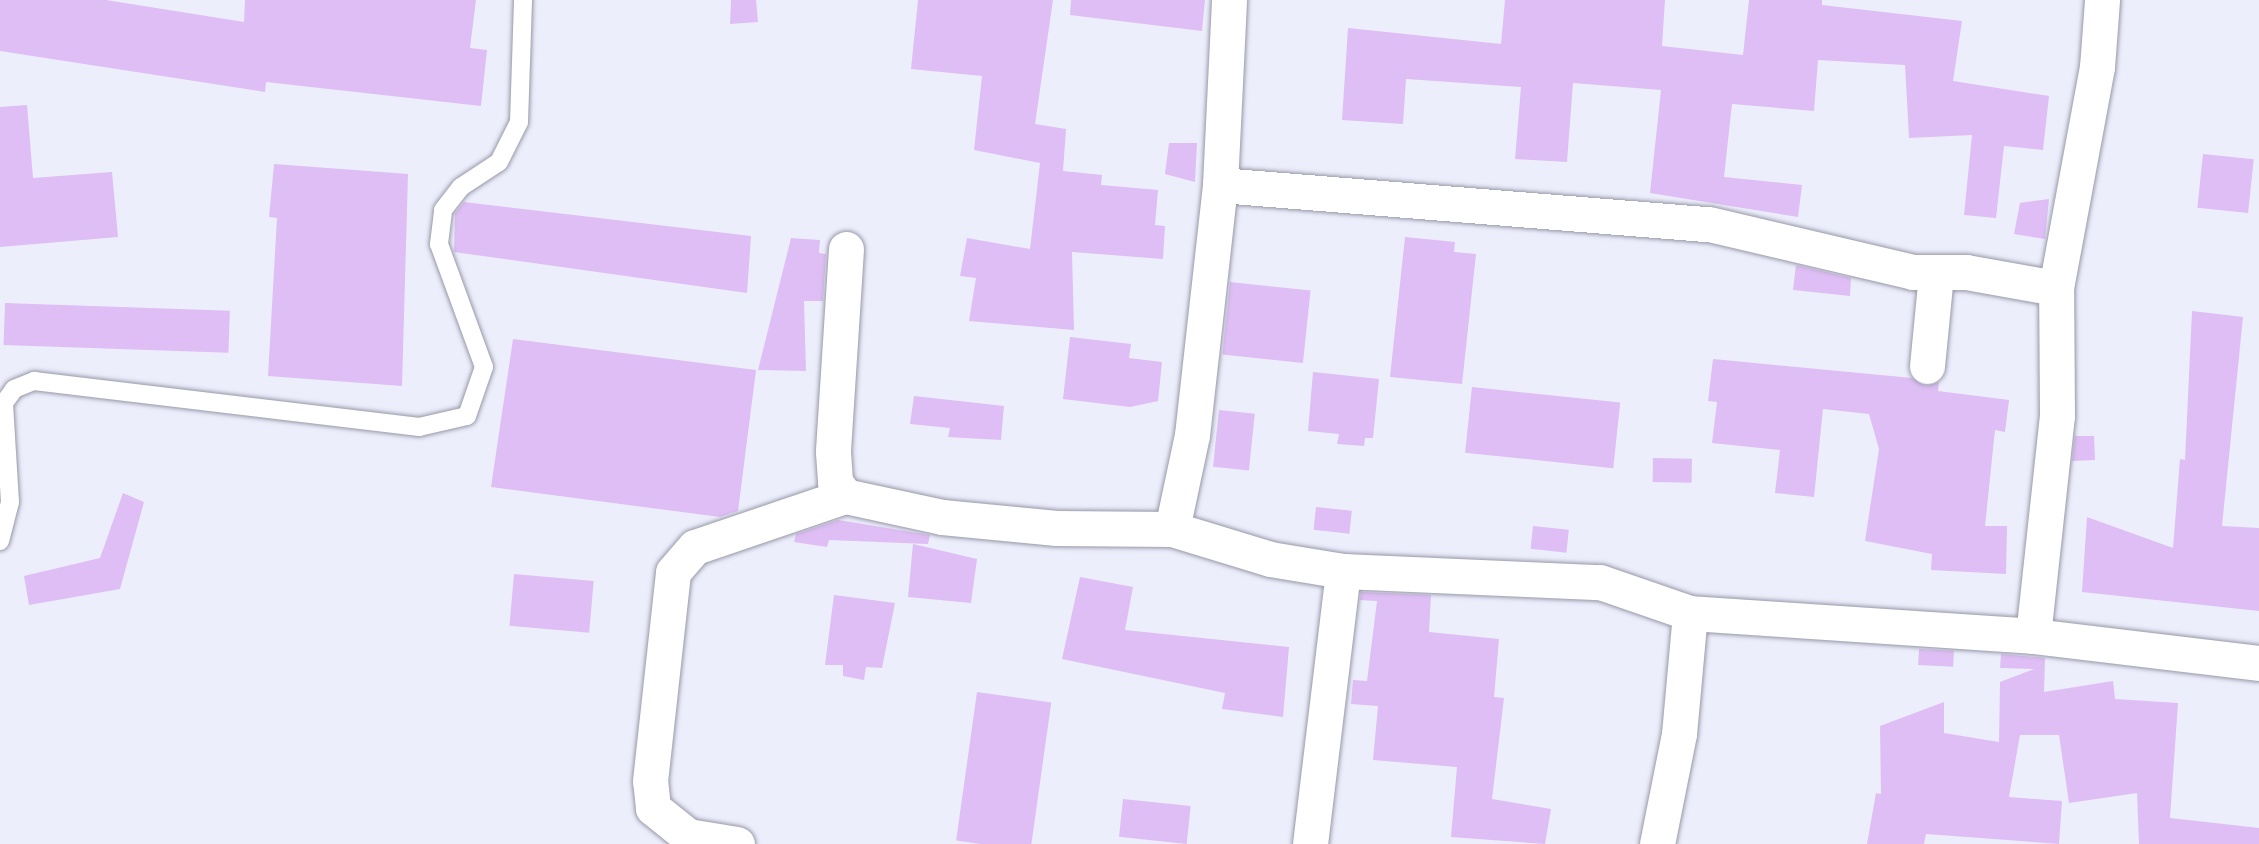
<!DOCTYPE html>
<html>
<head>
<meta charset="utf-8">
<style>
  body { margin:0 }
  #map { position:relative; width:2259px; height:844px; overflow:hidden; background:#edeefc; font-family:Karla,sans-serif }
  div>[style] { position:absolute }
  [style*='--x'] { left:calc(var(--x)*1px); top:calc(var(--y)*1px); width:calc(var(--w)*1px); rotate:calc(var(--a)*1deg) }
  .building>* { inset:0; background:#debef4; transform-origin:0 0 }
  .roads { filter:drop-shadow(0 0 2px #9798a8) drop-shadow(0 0 2px #9798a8) }
  .lane>* { height:18px; margin:-9px; padding:0 9px; transform-origin:9px; border-radius:9px; background:#fff }
  .street>* { height:35px; margin:-17.5px; padding:0 17.5px; transform-origin:17.5px; border-radius:17.5px; background:#fff }
  span { translate:-50% -50%; white-space:nowrap; text-align:center; line-height:1.15; -webkit-text-stroke:7px #fff; paint-order:stroke }
</style>
</head>
<body>
<div id="map">
  <div class="building">
    <i style="clip-path:polygon(0 0,106px 0,244px 22px,245px 0,476px 0,470px 48px,487px 50px,481px 106px,266px 82px,265px 92px,0 51px)"></i>
    <i style="clip-path:polygon(731px 0,756px 0,758px 22px,730px 24px)"></i>
    <i style="clip-path:polygon(918px 0,1053px 0,1035px 124px,1066px 129px,1063px 171px,1102px 175px,1101px 185px,1158px 190px,1155px 225px,1165px 226px,1163px 259px,1072px 252px,1074px 330px,969px 321px,976px 278px,960px 276px,967px 238px,1030px 249px,1040px 163px,974px 150px,982px 76px,911px 69px)"></i>
    <i style="clip-path:polygon(1071px 0,1205px 0,1202px 31px,1070px 15px)"></i>
    <i style="clip-path:polygon(1505px 0,1665px 0,1662px 46px,1743px 55px,1749px 0,1822px 0,1822px 5px,1962px 21px,1953px 81px,2049px 96px,2043px 150px,2004px 146px,1996px 218px,1964px 215px,1972px 135px,1909px 138px,1905px 65px,1818px 60px,1814px 111px,1732px 104px,1724px 177px,1802px 185px,1798px 217px,1650px 193px,1661px 90px,1573px 83px,1567px 162px,1515px 159px,1521px 87px,1406px 79px,1403px 124px,1342px 120px,1348px 28px,1501px 44px)"></i>
    <i style="clip-path:polygon(27px 105px,33px 178px,112px 172px,118px 237px,0 247px,0 107px)"></i>
    <i style="clip-path:polygon(1169px 143px,1197px 143px,1195px 182px,1165px 174px)"></i>
    <i style="left:2203px;top:154px;width:51px;height:54px;rotate:6deg"></i>
    <i style="clip-path:polygon(274px 164px,408px 174px,402px 386px,268px 376px,277px 218px,269px 217px)"></i>
    <i style="clip-path:polygon(2049px 199px,2045px 239px,2014px 234px,2020px 203px)"></i>
    <i style="clip-path:polygon(464px 202px,751px 236px,747px 293px,454px 252px,455px 213px)"></i>
    <i style="clip-path:polygon(1405px 237px,1455px 242px,1454px 252px,1476px 254px,1462px 384px,1390px 377px)"></i>
    <i style="clip-path:polygon(791px 238px,820px 240px,819px 253px,826px 254px,823px 301px,804px 301px,806px 371px,758px 370px)"></i>
    <i style="clip-path:polygon(1796px 265px,1851px 278px,1850px 296px,1793px 290px)"></i>
    <i style="left:1230px;top:282px;width:81px;height:73px;rotate:6deg"></i>
    <i style="left:5px;top:303px;width:225px;height:42px;rotate:2deg"></i>
    <i style="clip-path:polygon(2192px 311px,2243px 317px,2222px 526px,2259px 528px,2259px 611px,2082px 592px,2087px 517px,2173px 548px,2180px 459px,2185px 460px)"></i>
    <i style="clip-path:polygon(1070px 337px,1131px 344px,1129px 358px,1162px 362px,1158px 401px,1130px 407px,1063px 399px)"></i>
    <i style="clip-path:polygon(513px 339px,756px 370px,738px 511px,720px 517px,491px 487px)"></i>
    <i style="clip-path:polygon(1713px 359px,1912px 378px,1926px 386px,1939px 382px,1938px 391px,2009px 400px,2005px 432px,1995px 430px,1985px 526px,2007px 526px,2006px 574px,1931px 570px,1932px 554px,1865px 541px,1879px 449px,1869px 414px,1823px 409px,1814px 497px,1775px 493px,1780px 450px,1712px 443px,1717px 402px,1708px 401px)"></i>
    <i style="clip-path:polygon(1313px 372px,1379px 379px,1373px 438px,1365px 438px,1364px 446px,1337px 444px,1339px 434px,1308px 431px)"></i>
    <i style="left:1472px;top:387px;width:149px;height:66px;rotate:6deg"></i>
    <i style="clip-path:polygon(914px 396px,1004px 406px,1001px 440px,948px 437px,950px 428px,910px 424px)"></i>
    <i style="left:1219px;top:410px;width:36px;height:57px;rotate:6deg"></i>
    <i style="clip-path:polygon(2075px 436px,2094px 436px,2095px 460px,2072px 461px)"></i>
    <i style="left:1653px;top:458px;width:39px;height:24px;rotate:1deg"></i>
    <i style="clip-path:polygon(123px 493px,144px 502px,120px 589px,29px 605px,24px 576px,100px 558px)"></i>
    <i style="left:1316px;top:507px;width:36px;height:23px;rotate:6deg"></i>
    <i style="clip-path:polygon(838px 520px,930px 535px,928px 544px,829px 540px,827px 547px,794px 542px,796px 534px)"></i>
    <i style="left:1533px;top:526px;width:36px;height:23px;rotate:6deg"></i>
    <i style="clip-path:polygon(913px 544px,977px 559px,971px 603px,908px 597px)"></i>
    <i style="left:514px;top:574px;width:80px;height:52px;rotate:5deg"></i>
    <i style="clip-path:polygon(1080px 577px,1133px 587px,1125px 630px,1289px 647px,1283px 717px,1222px 709px,1225px 693px,1062px 659px)"></i>
    <i style="clip-path:polygon(1361px 592px,1431px 595px,1429px 632px,1499px 639px,1494px 697px,1504px 698px,1492px 799px,1551px 809px,1545px 844px,1451px 837px,1457px 767px,1373px 760px,1378px 706px,1351px 704px,1353px 680px,1367px 681px,1377px 601px,1360px 600px)"></i>
    <i style="clip-path:polygon(834px 595px,895px 603px,882px 668px,866px 667px,864px 680px,843px 676px,843px 665px,825px 665px)"></i>
    <i style="left:1919px;top:649px;width:35px;height:16px;rotate:3deg"></i>
    <i style="clip-path:polygon(2001px 654px,2045px 658px,2044px 692px,2113px 681px,2115px 699px,2178px 703px,2170px 818px,2259px 828px,2259px 844px,2139px 844px,2137px 793px,2069px 803px,2059px 735px,2020px 735px,2009px 797px,2062px 801px,2059px 844px,1926px 834px,1924px 844px,1867px 844px,1876px 793px,1881px 794px,1880px 726px,1944px 702px,1944px 733px,1999px 742px,2000px 682px,2034px 669px,2000px 668px)"></i>
    <i style="left:977px;top:692px;width:75px;height:150px;rotate:8deg"></i>
    <i style="left:1123px;top:799px;width:68px;height:38px;rotate:6deg"></i>
  </div>
  <div class="roads">
    <div class="lane">
      <i style="--x:0;--y:541;--w:40;--a:-75.6"></i>
      <i style="--x:10;--y:502;--w:99;--a:-93.5"></i>
      <i style="--x:4;--y:403;--w:17;--a:-54"></i>
      <i style="--x:14;--y:389;--w:22;--a:-22"></i>
      <i style="--x:34;--y:381;--w:388;--a:6.8"></i>
      <i style="--x:419;--y:427;--w:49;--a:-12.9"></i>
      <i style="--x:467;--y:416;--w:52;--a:-70.9"></i>
      <i style="--x:484;--y:367;--w:131;--a:-110.1"></i>
      <i style="--x:439;--y:244;--w:34;--a:-83"></i>
      <i style="--x:443;--y:210;--w:29;--a:-52"></i>
      <i style="--x:461;--y:187;--w:45;--a:-33.3"></i>
      <i style="--x:499;--y:162;--w:45;--a:-63.4"></i>
      <i style="--x:519;--y:122;--w:122;--a:-88.1"></i>
    </div>
    <div class="street">
      <i style="--x:1220;--y:185;--w:491;--a:4.6"></i>
      <i style="--x:1709;--y:224;--w:210;--a:13.2"></i>
      <i style="--x:1913;--y:272;--w:53;--a:0"></i>
      <i style="--x:1966;--y:272;--w:91;--a:10.1"></i>
      <i style="--x:846;--y:249;--w:203;--a:93.7"></i>
      <i style="--x:833;--y:452;--w:30;--a:86"></i>
      <i style="--x:835;--y:482;--w:17;--a:54"></i>
      <i style="--x:845;--y:496;--w:99;--a:12.2"></i>
      <i style="--x:942;--y:517;--w:115;--a:5.5"></i>
      <i style="--x:1056;--y:528;--w:116;--a:0.5"></i>
      <i style="--x:1172;--y:529;--w:102;--a:17"></i>
      <i style="--x:1270;--y:559;--w:74;--a:9.3"></i>
      <i style="--x:1343;--y:571;--w:257;--a:2.5"></i>
      <i style="--x:1600;--y:582;--w:95;--a:19"></i>
      <i style="--x:1690;--y:613;--w:344;--a:3.8"></i>
      <i style="--x:2033;--y:636;--w:228;--a:6.8"></i>
      <i style="--x:1927;--y:366;--w:92;--a:-84.4"></i>
      <i style="--x:1172;--y:529;--w:96;--a:-78"></i>
      <i style="--x:1192;--y:435;--w:252;--a:-83.6"></i>
      <i style="--x:1220;--y:185;--w:185;--a:-87.2"></i>
      <i style="--x:2033;--y:636;--w:221;--a:-83.8"></i>
      <i style="--x:2057;--y:416;--w:128;--a:-90.4"></i>
      <i style="--x:2056;--y:288;--w:225;--a:-79.5"></i>
      <i style="--x:2097;--y:67;--w:67;--a:-85.7"></i>
      <i style="--x:737;--y:844;--w:50;--a:-170.7"></i>
      <i style="--x:688;--y:836;--w:45;--a:-141.3"></i>
      <i style="--x:653;--y:808;--w:27;--a:-96"></i>
      <i style="--x:650;--y:781;--w:210;--a:-83.7"></i>
      <i style="--x:673;--y:572;--w:33;--a:-49"></i>
      <i style="--x:695;--y:547;--w:158;--a:-18.8"></i>
      <i style="--x:1310;--y:844;--w:275;--a:-83.1"></i>
      <i style="--x:1657;--y:844;--w:112;--a:-78.7"></i>
      <i style="--x:1679;--y:734;--w:121;--a:-84.8"></i>
    </div>
  </div>
</div>
</body>
</html>
